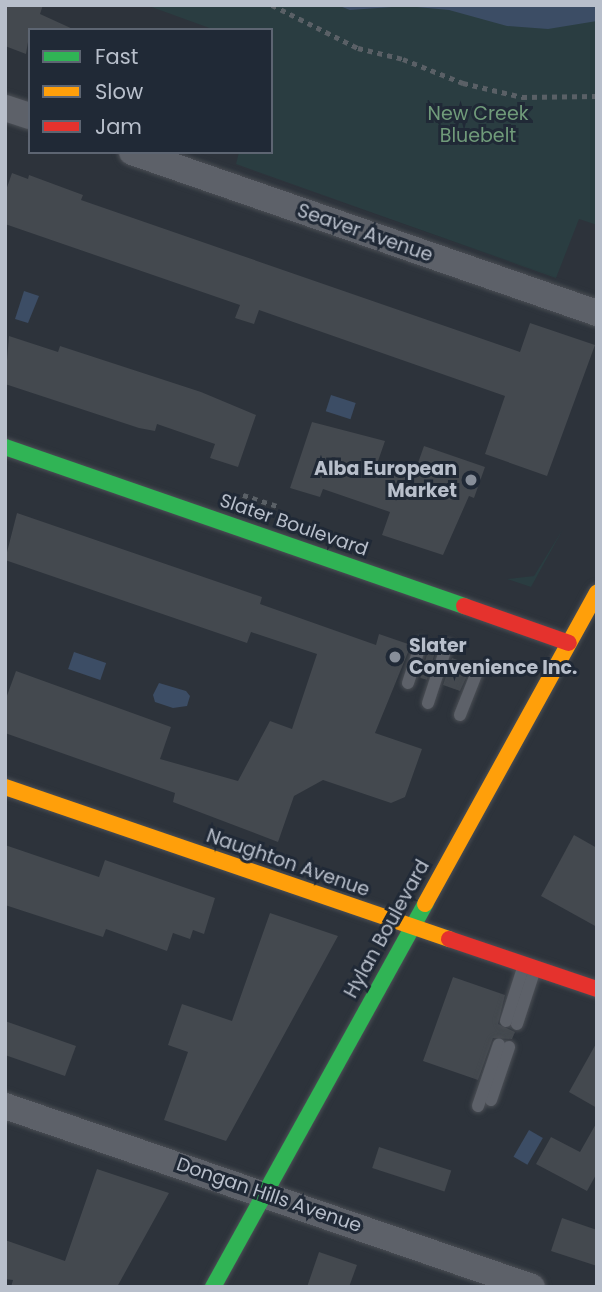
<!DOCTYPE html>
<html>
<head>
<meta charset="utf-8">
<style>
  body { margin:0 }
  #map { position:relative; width:602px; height:1292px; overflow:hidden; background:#2d333b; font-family:Poppins,sans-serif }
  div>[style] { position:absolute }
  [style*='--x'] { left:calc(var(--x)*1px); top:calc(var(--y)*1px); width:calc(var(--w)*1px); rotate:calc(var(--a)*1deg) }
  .green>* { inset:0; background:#2a3d41 }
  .water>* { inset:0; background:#3c4d65; transform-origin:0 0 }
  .building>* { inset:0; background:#44494f; transform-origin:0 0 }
  .path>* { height:4.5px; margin-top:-2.25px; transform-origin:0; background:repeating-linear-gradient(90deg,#5a6066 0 5px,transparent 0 10px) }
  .roads { filter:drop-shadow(0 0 2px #4b4f55) drop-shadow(0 0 2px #4b4f55) }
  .lane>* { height:12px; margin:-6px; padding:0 6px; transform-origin:6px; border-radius:6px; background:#5d6169 }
  .street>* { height:26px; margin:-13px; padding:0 13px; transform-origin:13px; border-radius:13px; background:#5d6169 }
  .fast>* { height:16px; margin:-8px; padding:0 8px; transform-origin:8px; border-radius:8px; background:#30b455 }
  .slow>* { height:16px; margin:-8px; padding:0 8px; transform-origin:8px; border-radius:8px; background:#ff9f0a }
  .jam>* { height:16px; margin:-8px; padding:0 8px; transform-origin:8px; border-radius:8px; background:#e5322d }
  .dots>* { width:19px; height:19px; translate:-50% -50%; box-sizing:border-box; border:4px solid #202936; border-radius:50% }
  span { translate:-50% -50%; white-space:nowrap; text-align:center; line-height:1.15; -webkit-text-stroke:6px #202936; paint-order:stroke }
  .park-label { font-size:19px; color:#709b7a }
  .street-label { font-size:19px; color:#b8bfcb }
  .poi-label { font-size:19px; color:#b8bfcb; font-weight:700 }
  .right { translate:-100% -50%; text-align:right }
  .left { translate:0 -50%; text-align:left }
  .frame { position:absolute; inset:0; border:7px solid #b8bfcb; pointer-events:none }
  .legend { position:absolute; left:28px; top:28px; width:245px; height:126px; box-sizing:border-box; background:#202936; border:2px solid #5d6572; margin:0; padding:9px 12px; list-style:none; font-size:21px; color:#b8bfcb }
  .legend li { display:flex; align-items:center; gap:14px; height:35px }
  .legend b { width:35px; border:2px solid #5d6572 }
</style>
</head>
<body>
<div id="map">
  <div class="green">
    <i style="clip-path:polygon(146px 5px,597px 5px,597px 225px,579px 219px,556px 278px,236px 164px,239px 152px,271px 152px,271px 30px,215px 30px)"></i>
    <i style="clip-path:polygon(563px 529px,531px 587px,507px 579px,534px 576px)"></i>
  </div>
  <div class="water">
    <i style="clip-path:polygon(337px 5px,597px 5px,597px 21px,548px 29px,507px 26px,449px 10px,406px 6px,350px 10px)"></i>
    <i style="clip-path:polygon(24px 291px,39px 296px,28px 323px,15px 319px)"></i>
    <i style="left:331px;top:395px;width:26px;height:17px;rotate:18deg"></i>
    <i style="left:74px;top:652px;width:34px;height:18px;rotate:19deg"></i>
    <i style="clip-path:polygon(159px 683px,186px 691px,190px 696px,187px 706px,173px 708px,155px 702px,153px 695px)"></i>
    <i style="left:529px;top:1130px;width:16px;height:31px;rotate:30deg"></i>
  </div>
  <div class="building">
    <i style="clip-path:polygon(5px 5px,43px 5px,40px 14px,75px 30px,30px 30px,26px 54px,5px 46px)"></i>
    <i style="clip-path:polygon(12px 173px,28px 179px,29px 175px,83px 195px,81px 200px,520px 352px,530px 323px,595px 345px,547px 476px,485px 454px,505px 396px,259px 310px,254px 324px,235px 318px,240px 305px,5px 224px,5px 193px)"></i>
    <i style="clip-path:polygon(9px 336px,58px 352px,60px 346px,201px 392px,256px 415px,238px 467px,210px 458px,215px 444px,157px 424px,155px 431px,139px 428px,5px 384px)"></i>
    <i style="clip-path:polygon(312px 422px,385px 441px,377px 464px,413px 477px,424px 446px,485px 467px,474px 498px,469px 496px,443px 555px,382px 535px,390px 512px,323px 489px,320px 497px,290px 488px)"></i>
    <i style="clip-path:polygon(17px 513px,262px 597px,260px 604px,376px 645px,379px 634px,411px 645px,375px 733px,422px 749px,405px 797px,391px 803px,323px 780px,294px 796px,278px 842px,173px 802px,175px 793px,5px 733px,5px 701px,16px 671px,171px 727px,160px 759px,238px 781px,270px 721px,292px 729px,317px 654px,251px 632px,247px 643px,5px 560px)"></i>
    <i style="left:428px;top:651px;width:7px;height:28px;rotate:16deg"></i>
    <i style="clip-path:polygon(452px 658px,472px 665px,460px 691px,443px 685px)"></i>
    <i style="clip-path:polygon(574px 835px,597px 848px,597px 927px,541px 896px)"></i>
    <i style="clip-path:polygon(5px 845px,99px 877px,105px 860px,215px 898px,204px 934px,193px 930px,190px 939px,173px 933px,167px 951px,106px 929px,103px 937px,5px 905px)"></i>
    <i style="clip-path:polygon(270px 913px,338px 936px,226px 1141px,164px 1120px,188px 1052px,168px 1045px,182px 1004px,232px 1021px)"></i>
    <i style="clip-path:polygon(453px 977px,505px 995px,498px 1024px,515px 1032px,512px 1039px,493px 1038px,478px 1080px,423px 1061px)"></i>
    <i style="clip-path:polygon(5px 1021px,76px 1046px,65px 1076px,5px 1055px)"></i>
    <i style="clip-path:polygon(597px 1042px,597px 1108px,569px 1092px)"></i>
    <i style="clip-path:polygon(597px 1122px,597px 1173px,587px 1191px,536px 1164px,551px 1137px,580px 1152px)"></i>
    <i style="left:379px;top:1147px;width:76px;height:22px;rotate:18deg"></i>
    <i style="clip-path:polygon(97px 1169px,169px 1193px,117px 1287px,11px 1287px,13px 1280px,5px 1279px,5px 1240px,65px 1261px)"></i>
    <i style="clip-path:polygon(562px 1218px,597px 1230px,597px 1266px,551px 1251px)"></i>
    <i style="clip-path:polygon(319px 1252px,357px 1265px,349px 1287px,307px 1287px)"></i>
  </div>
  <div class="path">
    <i style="--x:272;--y:5;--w:96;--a:26.6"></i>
    <i style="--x:358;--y:48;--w:46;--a:13.7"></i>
    <i style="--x:403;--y:59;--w:65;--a:21.8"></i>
    <i style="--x:463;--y:83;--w:61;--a:13.3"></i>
    <i style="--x:522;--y:97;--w:75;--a:-0.8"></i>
    <i style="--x:243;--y:495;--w:38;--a:18"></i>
  </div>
  <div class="roads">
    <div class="lane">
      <i style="--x:408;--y:683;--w:42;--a:-72"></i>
      <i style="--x:428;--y:703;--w:61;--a:-71.9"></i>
      <i style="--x:460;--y:715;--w:46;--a:-68.4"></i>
      <i style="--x:506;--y:1021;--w:56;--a:-72.2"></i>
      <i style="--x:517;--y:1024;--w:55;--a:-71.9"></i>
      <i style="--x:491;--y:1100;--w:56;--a:-71.2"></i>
      <i style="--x:478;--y:1106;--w:65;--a:-71.3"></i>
    </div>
    <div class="street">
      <i style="--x:5;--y:108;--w:26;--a:18"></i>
      <i style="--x:132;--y:152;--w:492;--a:19.1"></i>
      <i style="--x:5;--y:1106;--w:557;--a:18.96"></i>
    </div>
    <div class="fast">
      <i style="--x:5;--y:447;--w:486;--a:19.1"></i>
      <i style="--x:213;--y:1287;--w:438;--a:-61"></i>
    </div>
    <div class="slow">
      <i style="--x:5;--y:787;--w:469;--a:18.9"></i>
      <i style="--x:425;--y:904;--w:356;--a:-61.1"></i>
    </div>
    <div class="jam">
      <i style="--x:464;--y:606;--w:111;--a:19.4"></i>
      <i style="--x:449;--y:939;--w:156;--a:18.7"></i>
    </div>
  </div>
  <div class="dots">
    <i style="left:471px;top:480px;background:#878e99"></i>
    <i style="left:395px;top:657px;background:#878e99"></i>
  </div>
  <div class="park-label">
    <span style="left:478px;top:125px">New Creek<br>Bluebelt</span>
  </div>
  <div class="street-label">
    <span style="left:365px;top:233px;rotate:19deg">Seaver Avenue</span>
    <span style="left:294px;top:525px;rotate:19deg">Slater Boulevard</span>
    <span style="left:288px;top:863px;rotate:19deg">Naughton Avenue</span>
    <span style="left:387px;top:929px;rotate:-61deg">Hylan Boulevard</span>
    <span style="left:269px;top:1195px;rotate:19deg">Dongan Hills Avenue</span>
  </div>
  <div class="poi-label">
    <span class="right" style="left:457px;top:480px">Alba European<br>Market</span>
    <span class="left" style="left:409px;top:657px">Slater<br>Convenience Inc.</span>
  </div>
  <div class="frame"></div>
  <ul class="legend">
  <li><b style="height:9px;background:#30b455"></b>Fast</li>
  <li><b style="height:9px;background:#ff9f0a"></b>Slow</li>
  <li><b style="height:9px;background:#e5322d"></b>Jam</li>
  </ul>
</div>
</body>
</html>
